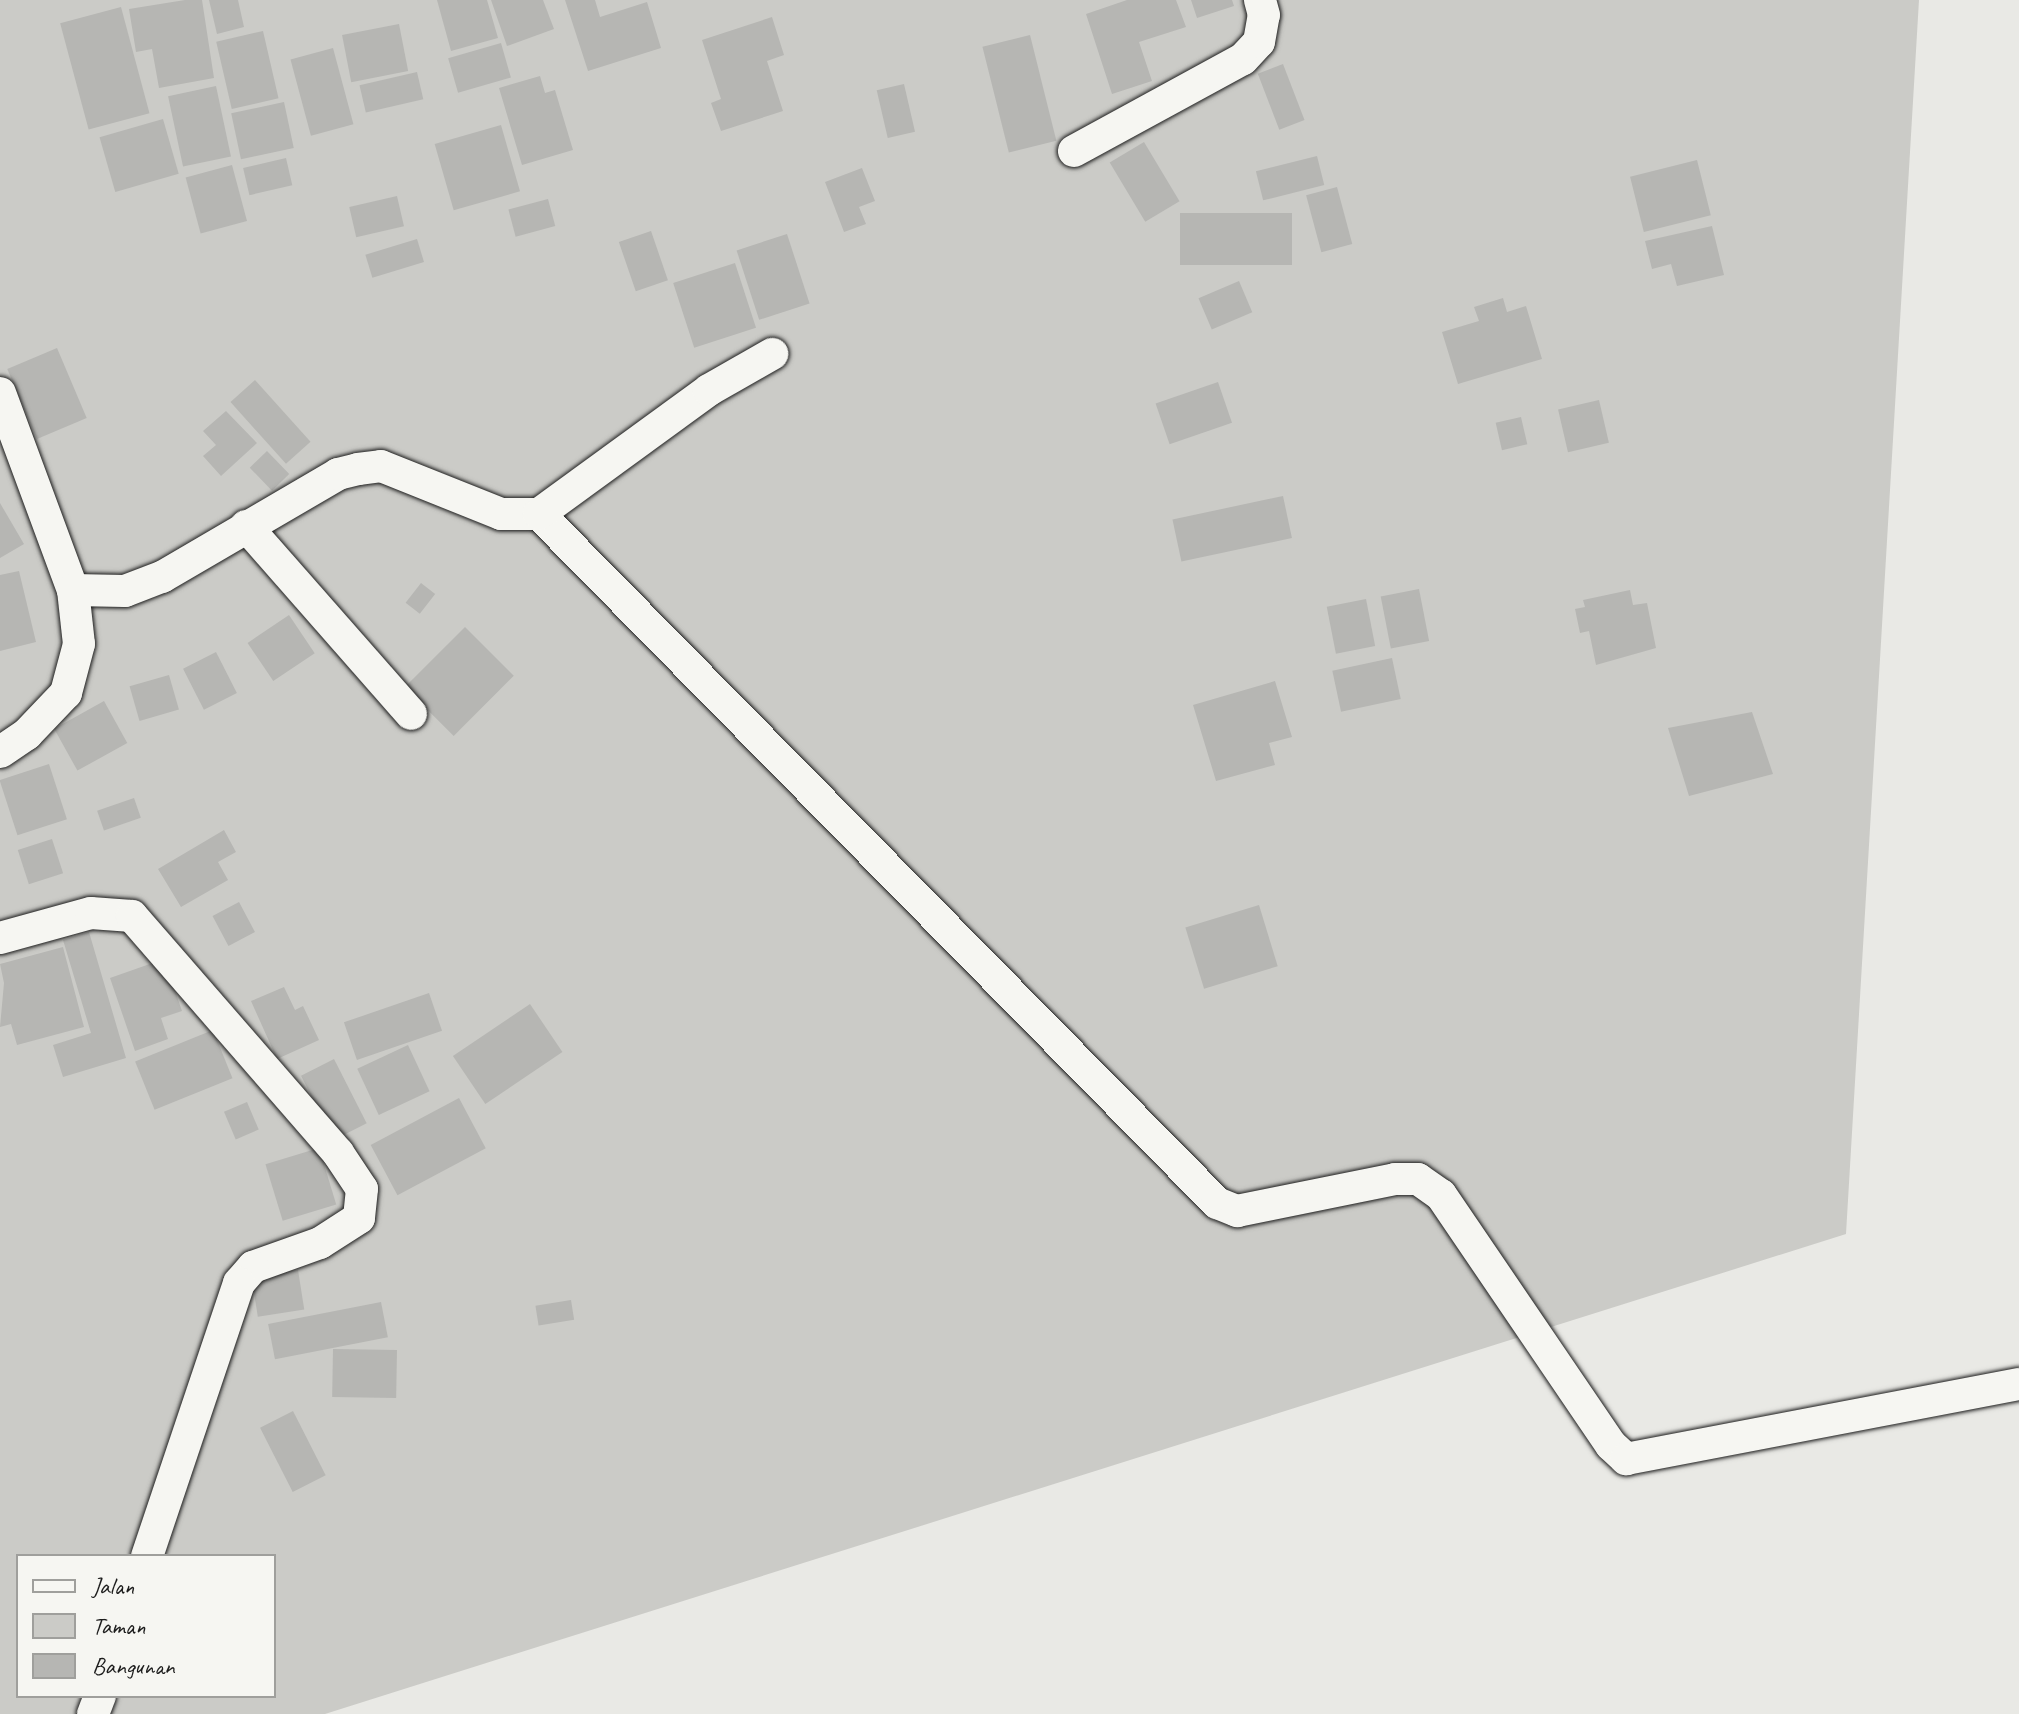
<!DOCTYPE html>
<html>
<head>
<meta charset="utf-8">
<style>
  body { margin:0 }
  #map { position:relative; width:2019px; height:1714px; overflow:hidden; background:#e9e9e5; font-family:Caveat,sans-serif }
  div>[style] { position:absolute }
  [style*='--x'] { left:calc(var(--x)*1px); top:calc(var(--y)*1px); width:calc(var(--w)*1px); rotate:calc(var(--a)*1deg) }
  .green>* { inset:0; background:#cbcbc7 }
  .building>* { inset:0; background:#b6b6b3; transform-origin:0 0 }
  .roads { filter:drop-shadow(0 0 2px #1c1c1c) drop-shadow(0 0 2px #1c1c1c) }
  .street>* { height:32px; margin:-16px; padding:0 16px; transform-origin:16px; border-radius:16px; background:#f6f6f2 }
  span { translate:-50% -50%; white-space:nowrap; text-align:center; line-height:1.15; -webkit-text-stroke:6px #f6f6f2; paint-order:stroke }
  .legend { position:absolute; left:16px; top:1554px; width:260px; height:144px; box-sizing:border-box; background:#f6f6f2; border:2px solid #9f9f9c; margin:0; padding:10px 14px; list-style:none; font-size:24px; color:#1c1c1c }
  .legend li { display:flex; align-items:center; gap:16px; height:40px }
  .legend b { width:40px; border:2px solid #9f9f9c }
</style>
</head>
<body>
<div id="map">
  <div class="green">
    <i style="clip-path:polygon(evenodd,0 0,1919px 0,1846px 1234px,325px 1714px,0 1714px,0 0,18px 1556px,274px 1556px,274px 1696px,18px 1696px,18px 1556px)"></i>
  </div>
  <div class="building">
    <i style="clip-path:polygon(185px 0,202px 0,214px 78px,159px 88px,152px 49px,136px 52px,129px 9px)"></i>
    <i style="clip-path:polygon(209px 0,238px 0,244px 27px,217px 34px)"></i>
    <i style="clip-path:polygon(437px 0,487px 0,498px 38px,451px 51px)"></i>
    <i style="clip-path:polygon(491px 0,543px 0,554px 29px,507px 46px)"></i>
    <i style="clip-path:polygon(565px 0,595px 0,600px 17px,647px 2px,661px 48px,588px 71px)"></i>
    <i style="clip-path:polygon(1127px 0,1176px 0,1186px 27px,1139px 42px,1152px 81px,1112px 94px,1086px 14px)"></i>
    <i style="clip-path:polygon(1191px 0,1232px 0,1234px 6px,1197px 18px)"></i>
    <i style="left:121px;top:7px;width:110px;height:63px;rotate:75deg"></i>
    <i style="clip-path:polygon(772px 17px,784px 55px,767px 61px,783px 111px,721px 131px,711px 103px,721px 99px,702px 40px)"></i>
    <i style="left:399px;top:24px;width:48px;height:58px;rotate:79deg"></i>
    <i style="left:263px;top:31px;width:69px;height:48px;rotate:77deg"></i>
    <i style="left:1030px;top:35px;width:109px;height:49px;rotate:76deg"></i>
    <i style="left:501px;top:43px;width:36px;height:55px;rotate:74deg"></i>
    <i style="left:333px;top:48px;width:79px;height:44px;rotate:75deg"></i>
    <i style="left:1283px;top:64px;width:60px;height:27px;rotate:69deg"></i>
    <i style="left:417px;top:72px;width:28px;height:59px;rotate:77deg"></i>
    <i style="clip-path:polygon(540px 76px,545px 93px,555px 90px,573px 150px,522px 165px,499px 88px)"></i>
    <i style="left:904px;top:84px;width:49px;height:28px;rotate:77deg"></i>
    <i style="left:216px;top:86px;width:72px;height:49px;rotate:78deg"></i>
    <i style="left:284px;top:102px;width:47px;height:54px;rotate:78deg"></i>
    <i style="left:163px;top:119px;width:57px;height:66px;rotate:74deg"></i>
    <i style="left:501px;top:125px;width:69px;height:69px;rotate:74deg"></i>
    <i style="left:1144px;top:142px;width:69px;height:40px;rotate:59deg"></i>
    <i style="left:1317px;top:156px;width:30px;height:63px;rotate:76deg"></i>
    <i style="left:286px;top:158px;width:28px;height:44px;rotate:77deg"></i>
    <i style="left:1697px;top:160px;width:57px;height:69px;rotate:76deg"></i>
    <i style="left:232px;top:165px;width:58px;height:48px;rotate:75deg"></i>
    <i style="clip-path:polygon(862px 168px,875px 201px,859px 207px,866px 224px,844px 232px,825px 182px)"></i>
    <i style="left:1337px;top:187px;width:59px;height:32px;rotate:75deg"></i>
    <i style="left:397px;top:196px;width:31px;height:49px;rotate:77deg"></i>
    <i style="left:548px;top:199px;width:28px;height:41px;rotate:75deg"></i>
    <i style="left:1292px;top:213px;width:52px;height:112px;rotate:90deg"></i>
    <i style="clip-path:polygon(1712px 226px,1724px 275px,1677px 286px,1671px 264px,1652px 269px,1645px 241px)"></i>
    <i style="left:651px;top:231px;width:52px;height:34px;rotate:71deg"></i>
    <i style="left:787px;top:234px;width:73px;height:53px;rotate:72deg"></i>
    <i style="left:417px;top:239px;width:24px;height:54px;rotate:73deg"></i>
    <i style="left:735px;top:263px;width:68px;height:65px;rotate:72deg"></i>
    <i style="left:1239px;top:281px;width:34px;height:44px;rotate:67deg"></i>
    <i style="clip-path:polygon(1503px 298px,1507px 312px,1526px 306px,1542px 359px,1458px 384px,1442px 332px,1479px 321px,1474px 307px)"></i>
    <i style="left:57px;top:348px;width:76px;height:54px;rotate:67deg"></i>
    <i style="left:255px;top:380px;width:83px;height:33px;rotate:48deg"></i>
    <i style="left:1218px;top:382px;width:43px;height:66px;rotate:71deg"></i>
    <i style="left:1599px;top:400px;width:44px;height:42px;rotate:77deg"></i>
    <i style="clip-path:polygon(226px 411px,257px 443px,221px 476px,203px 456px,216px 445px,203px 431px)"></i>
    <i style="left:1521px;top:417px;width:28px;height:26px;rotate:77deg"></i>
    <i style="left:267px;top:451px;width:32px;height:24px;rotate:46deg"></i>
    <i style="left:1283px;top:496px;width:43px;height:113px;rotate:78deg"></i>
    <i style="clip-path:polygon(0 503px,24px 544px,0 558px)"></i>
    <i style="clip-path:polygon(19px 571px,36px 642px,0 651px,0 575px)"></i>
    <i style="left:421px;top:583px;width:18px;height:25px;rotate:38deg"></i>
    <i style="left:1419px;top:589px;width:53px;height:39px;rotate:79deg"></i>
    <i style="clip-path:polygon(1630px 590px,1633px 605px,1647px 603px,1656px 648px,1596px 665px,1589px 631px,1580px 633px,1575px 609px,1585px 607px,1583px 600px)"></i>
    <i style="left:1366px;top:599px;width:48px;height:40px;rotate:79deg"></i>
    <i style="left:289px;top:615px;width:46px;height:50px;rotate:56deg"></i>
    <i style="left:465px;top:627px;width:69px;height:85px;rotate:45deg"></i>
    <i style="left:216px;top:652px;width:46px;height:37px;rotate:63deg"></i>
    <i style="left:1392px;top:658px;width:42px;height:61px;rotate:78deg"></i>
    <i style="left:169px;top:675px;width:36px;height:41px;rotate:74deg"></i>
    <i style="clip-path:polygon(1275px 681px,1292px 737px,1269px 743px,1275px 765px,1216px 781px,1193px 705px)"></i>
    <i style="left:104px;top:701px;width:48px;height:57px;rotate:61deg"></i>
    <i style="clip-path:polygon(1752px 712px,1773px 774px,1689px 796px,1668px 728px)"></i>
    <i style="left:49px;top:764px;width:58px;height:52px;rotate:72deg"></i>
    <i style="left:134px;top:798px;width:21px;height:39px;rotate:71deg"></i>
    <i style="clip-path:polygon(224px 830px,236px 852px,218px 862px,228px 880px,181px 907px,158px 869px)"></i>
    <i style="left:52px;top:839px;width:36px;height:36px;rotate:72deg"></i>
    <i style="left:239px;top:902px;width:34px;height:30px;rotate:62deg"></i>
    <i style="left:1259px;top:905px;width:64px;height:77px;rotate:73deg"></i>
    <i style="clip-path:polygon(89px 932px,126px 1058px,63px 1077px,53px 1045px,91px 1033px,63px 940px)"></i>
    <i style="clip-path:polygon(63px 947px,84px 1027px,17px 1045px,11px 1024px,0 1027px,4px 983px,0 964px)"></i>
    <i style="clip-path:polygon(164px 959px,182px 1011px,161px 1018px,168px 1039px,135px 1051px,110px 978px)"></i>
    <i style="clip-path:polygon(284px 987px,295px 1010px,303px 1006px,319px 1040px,277px 1059px,251px 1001px)"></i>
    <i style="left:429px;top:993px;width:40px;height:90px;rotate:71deg"></i>
    <i style="left:530px;top:1004px;width:58px;height:93px;rotate:56deg"></i>
    <i style="left:213px;top:1030px;width:52px;height:84px;rotate:68deg"></i>
    <i style="left:408px;top:1045px;width:51px;height:56px;rotate:65deg"></i>
    <i style="left:334px;top:1059px;width:72px;height:37px;rotate:63deg"></i>
    <i style="left:459px;top:1098px;width:57px;height:100px;rotate:62deg"></i>
    <i style="left:247px;top:1102px;width:30px;height:25px;rotate:67deg"></i>
    <i style="left:319px;top:1148px;width:59px;height:56px;rotate:73deg"></i>
    <i style="left:298px;top:1270px;width:40px;height:47px;rotate:81deg"></i>
    <i style="left:571px;top:1300px;width:20px;height:36px;rotate:81deg"></i>
    <i style="left:381px;top:1302px;width:36px;height:115px;rotate:79deg"></i>
    <i style="left:333px;top:1349px;width:64px;height:48px;rotate:1deg"></i>
    <i style="left:293px;top:1411px;width:72px;height:37px;rotate:63deg"></i>
  </div>
  <div class="roads">
    <div class="street">
      <i style="--x:1074;--y:151;--w:192;--a:-28.6"></i>
      <i style="--x:1243;--y:59;--w:23;--a:-47"></i>
      <i style="--x:1259;--y:42;--w:27;--a:-80"></i>
      <i style="--x:1264;--y:15;--w:16;--a:-105"></i>
      <i style="--x:0;--y:393;--w:210;--a:69.7"></i>
      <i style="--x:73;--y:590;--w:54;--a:83.7"></i>
      <i style="--x:79;--y:644;--w:51;--a:104.9"></i>
      <i style="--x:66;--y:693;--w:57;--a:133.6"></i>
      <i style="--x:27;--y:734;--w:32;--a:146"></i>
      <i style="--x:539;--y:514;--w:967;--a:45.46"></i>
      <i style="--x:1217;--y:1203;--w:22;--a:22"></i>
      <i style="--x:1237;--y:1211;--w:161;--a:-11.4"></i>
      <i style="--x:1395;--y:1179;--w:23;--a:0"></i>
      <i style="--x:1418;--y:1179;--w:28;--a:35"></i>
      <i style="--x:1441;--y:1195;--w:302;--a:55.8"></i>
      <i style="--x:1611;--y:1445;--w:21;--a:43"></i>
      <i style="--x:1626;--y:1459;--w:400;--a:-10.8"></i>
      <i style="--x:246;--y:526;--w:250;--a:48.7"></i>
      <i style="--x:73;--y:590;--w:52;--a:1.1"></i>
      <i style="--x:125;--y:591;--w:40;--a:-21"></i>
      <i style="--x:162;--y:577;--w:204;--a:-30.3"></i>
      <i style="--x:338;--y:474;--w:21;--a:-14"></i>
      <i style="--x:358;--y:469;--w:23;--a:-7"></i>
      <i style="--x:381;--y:466;--w:129;--a:21.8"></i>
      <i style="--x:501;--y:514;--w:38;--a:0"></i>
      <i style="--x:539;--y:514;--w:210;--a:-36.1"></i>
      <i style="--x:709;--y:390;--w:73;--a:-29.7"></i>
      <i style="--x:0;--y:938;--w:94;--a:-15.4"></i>
      <i style="--x:91;--y:913;--w:41;--a:4.2"></i>
      <i style="--x:132;--y:916;--w:314;--a:49"></i>
      <i style="--x:338;--y:1153;--w:43;--a:56.3"></i>
      <i style="--x:362;--y:1189;--w:29;--a:96"></i>
      <i style="--x:359;--y:1218;--w:46;--a:147.3"></i>
      <i style="--x:320;--y:1243;--w:71;--a:160.3"></i>
      <i style="--x:253;--y:1267;--w:21;--a:131"></i>
      <i style="--x:239;--y:1283;--w:288;--a:108.6"></i>
      <i style="--x:93;--y:1714;--w:19;--a:-69"></i>
    </div>
  </div>
  <ul class="legend">
  <li><b style="height:10px;background:#f6f6f2"></b>Jalan</li>
  <li><b style="height:22px;background:#cbcbc7"></b>Taman</li>
  <li><b style="height:22px;background:#b6b6b3"></b>Bangunan</li>
  </ul>
</div>
</body>
</html>
